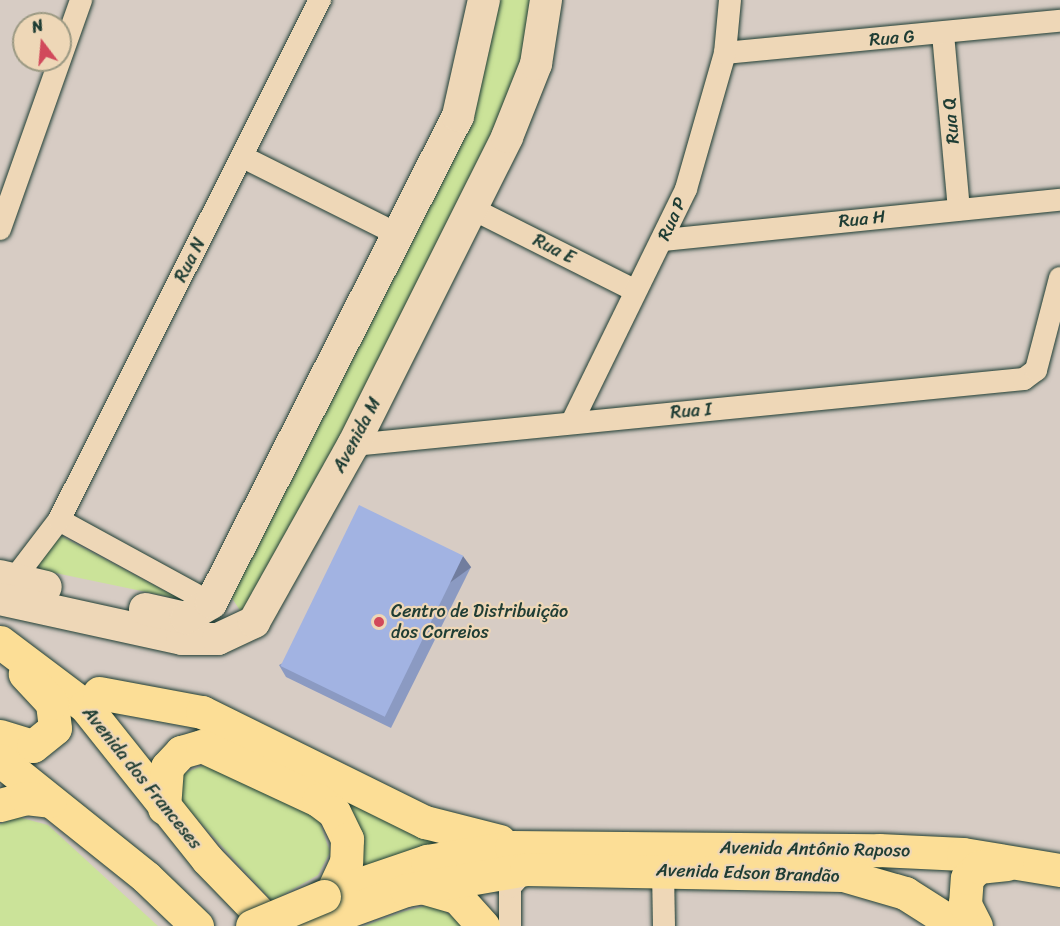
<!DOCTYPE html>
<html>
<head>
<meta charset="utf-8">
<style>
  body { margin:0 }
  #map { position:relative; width:1060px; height:926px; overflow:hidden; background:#d7ccc4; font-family:Sriracha,sans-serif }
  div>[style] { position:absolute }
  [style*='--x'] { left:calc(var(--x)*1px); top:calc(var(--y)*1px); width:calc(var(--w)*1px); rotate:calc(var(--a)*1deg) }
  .green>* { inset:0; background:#cbe399 }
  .roads { filter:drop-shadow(0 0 2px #1f3d34) drop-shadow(0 0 2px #1f3d34) }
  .street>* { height:22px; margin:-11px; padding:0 11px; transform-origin:11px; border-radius:11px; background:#eed7b7 }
  .secondary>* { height:32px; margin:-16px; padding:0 16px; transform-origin:16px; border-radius:16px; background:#eed7b7 }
  .primary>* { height:33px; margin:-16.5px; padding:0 16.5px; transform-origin:16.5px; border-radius:16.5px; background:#fcde96 }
  .bridges { filter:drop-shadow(0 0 2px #1f3d34) drop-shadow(0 0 2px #1f3d34) }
  .primary-bridge>* { height:33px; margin:-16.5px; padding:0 16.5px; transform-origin:16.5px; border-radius:16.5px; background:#fcde96 }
  .wall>* { inset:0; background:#8b9ac2 }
  .shaded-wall>* { inset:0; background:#717d9e; transform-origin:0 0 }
  .building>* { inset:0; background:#a2b3e2; transform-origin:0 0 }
  .dots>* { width:16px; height:16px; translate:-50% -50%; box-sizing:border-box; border:3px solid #eed7b7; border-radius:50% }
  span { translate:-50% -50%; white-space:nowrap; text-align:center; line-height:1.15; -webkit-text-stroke:4.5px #eed7b7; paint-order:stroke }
  .street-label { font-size:18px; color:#1f3d34 }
  .poi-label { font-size:18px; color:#1f3d34 }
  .left { translate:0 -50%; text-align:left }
  .north { position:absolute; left:12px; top:12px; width:60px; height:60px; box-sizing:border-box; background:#eed7b7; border:2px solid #9b9983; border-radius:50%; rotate:344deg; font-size:16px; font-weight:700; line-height:24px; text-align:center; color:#1f3d34 }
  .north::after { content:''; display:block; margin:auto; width:21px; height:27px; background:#d1495b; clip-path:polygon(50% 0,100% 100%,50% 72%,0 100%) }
</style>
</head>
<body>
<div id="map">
  <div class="green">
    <i style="clip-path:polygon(497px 0,537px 0,528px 61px,259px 605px,241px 612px,230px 595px,476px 100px)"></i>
    <i style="clip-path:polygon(61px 536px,180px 599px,41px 570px,38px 563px)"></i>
    <i style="clip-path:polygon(210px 763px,318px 818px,330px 852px,318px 875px,272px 901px,178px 798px,182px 774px)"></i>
    <i style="clip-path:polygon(335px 795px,440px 842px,355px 870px)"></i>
    <i style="clip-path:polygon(18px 817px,48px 825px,158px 926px,0 926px,0 824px)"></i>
    <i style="clip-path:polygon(433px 904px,467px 926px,364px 926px,402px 912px)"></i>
  </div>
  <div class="roads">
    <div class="street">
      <i style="--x:943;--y:34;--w:176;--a:84.8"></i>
      <i style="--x:725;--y:53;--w:337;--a:-5.5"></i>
      <i style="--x:243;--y:157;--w:177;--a:26.6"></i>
      <i style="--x:473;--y:209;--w:180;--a:26.7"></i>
      <i style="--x:0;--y:229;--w:243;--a:-70.5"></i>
      <i style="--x:664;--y:240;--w:398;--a:-5.8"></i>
      <i style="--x:572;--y:422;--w:259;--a:-63.9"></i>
      <i style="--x:686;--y:189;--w:141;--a:-74"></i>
      <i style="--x:725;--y:53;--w:53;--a:-84.6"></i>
      <i style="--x:353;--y:445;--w:674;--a:-5.62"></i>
      <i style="--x:1024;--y:379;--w:15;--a:-37"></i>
      <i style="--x:1036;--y:370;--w:95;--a:-75.4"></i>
      <i style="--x:59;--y:520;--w:173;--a:28.6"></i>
      <i style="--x:14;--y:579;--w:74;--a:-52.7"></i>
      <i style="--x:59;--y:520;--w:582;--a:-63.35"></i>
      <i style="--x:663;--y:870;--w:56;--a:89"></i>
      <i style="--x:510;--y:926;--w:39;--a:-90"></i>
      <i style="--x:510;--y:887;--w:24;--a:-48"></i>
    </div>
    <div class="secondary">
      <i style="--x:0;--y:576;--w:47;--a:13.4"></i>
      <i style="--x:0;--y:599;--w:186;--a:12.4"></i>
      <i style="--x:182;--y:639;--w:36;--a:0"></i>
      <i style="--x:218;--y:639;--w:40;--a:-25"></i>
      <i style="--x:254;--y:622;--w:203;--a:-60.8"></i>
      <i style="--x:353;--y:445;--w:344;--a:-63.4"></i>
      <i style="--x:507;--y:137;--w:79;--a:-68.3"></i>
      <i style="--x:536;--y:64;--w:65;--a:-81.1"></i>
      <i style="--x:145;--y:609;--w:42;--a:12.4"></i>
      <i style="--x:186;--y:618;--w:29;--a:-31"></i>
      <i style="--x:211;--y:603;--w:546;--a:-63.11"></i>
      <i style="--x:458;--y:116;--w:119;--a:-77.4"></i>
    </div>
    <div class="primary">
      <i style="--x:0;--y:642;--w:106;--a:37"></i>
      <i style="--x:85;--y:706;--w:196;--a:51.4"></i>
      <i style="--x:207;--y:859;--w:93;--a:45.9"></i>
      <i style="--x:99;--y:693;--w:105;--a:10.5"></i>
      <i style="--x:202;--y:712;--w:249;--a:26.3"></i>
      <i style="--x:425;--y:822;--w:77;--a:14.2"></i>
      <i style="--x:0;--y:736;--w:34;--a:17"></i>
      <i style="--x:33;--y:746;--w:28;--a:-39"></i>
      <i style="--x:55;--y:728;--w:25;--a:-97"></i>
      <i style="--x:52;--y:703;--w:40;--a:-133"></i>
      <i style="--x:0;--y:760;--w:187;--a:38.7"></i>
      <i style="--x:146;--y:877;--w:71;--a:43.9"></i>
      <i style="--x:0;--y:805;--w:27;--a:-15"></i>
      <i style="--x:26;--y:798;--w:24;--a:7"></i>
      <i style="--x:164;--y:808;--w:41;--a:-85.8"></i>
      <i style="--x:167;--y:767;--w:21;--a:-47"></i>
      <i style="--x:181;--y:752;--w:22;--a:-16"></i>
      <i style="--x:202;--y:746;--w:128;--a:25"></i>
      <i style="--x:318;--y:800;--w:20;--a:37"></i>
      <i style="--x:334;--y:812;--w:30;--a:64"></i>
      <i style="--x:347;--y:839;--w:23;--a:92"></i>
      <i style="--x:346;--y:862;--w:33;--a:115"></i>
      <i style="--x:421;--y:887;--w:37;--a:16"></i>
      <i style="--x:457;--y:897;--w:39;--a:48"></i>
      <i style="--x:324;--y:896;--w:109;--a:-18.8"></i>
      <i style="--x:427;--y:861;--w:85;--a:-9.5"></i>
      <i style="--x:511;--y:847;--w:368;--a:0.5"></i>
      <i style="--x:879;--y:850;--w:84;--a:2.7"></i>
      <i style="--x:963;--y:854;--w:98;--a:9.4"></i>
      <i style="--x:307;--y:926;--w:105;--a:-20"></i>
      <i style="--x:406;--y:890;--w:122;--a:-9.9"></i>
      <i style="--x:526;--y:869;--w:317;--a:1.1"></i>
      <i style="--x:843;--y:875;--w:65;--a:16.2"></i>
      <i style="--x:905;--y:893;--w:62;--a:32.4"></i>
      <i style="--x:976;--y:926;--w:25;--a:-117"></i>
      <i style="--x:965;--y:904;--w:26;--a:-86"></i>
      <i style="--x:967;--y:878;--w:16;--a:-45"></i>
      <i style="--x:978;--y:867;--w:29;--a:-6"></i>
    </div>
  </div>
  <div class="bridges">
    <div class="primary-bridge">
      <i style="--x:252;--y:926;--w:78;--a:-22.6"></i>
    </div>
  </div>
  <div class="wall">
    <i style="clip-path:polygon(471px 567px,391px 728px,286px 677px,279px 665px)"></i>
  </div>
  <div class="shaded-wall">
    <i style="left:463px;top:556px;width:14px;height:180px;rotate:54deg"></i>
  </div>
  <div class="building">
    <i style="left:359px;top:505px;width:116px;height:179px;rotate:26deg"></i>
  </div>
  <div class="dots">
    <i style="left:379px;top:622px;background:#d1495b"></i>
  </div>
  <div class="street-label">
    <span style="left:892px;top:38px;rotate:-5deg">Rua G</span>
    <span style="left:951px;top:121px;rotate:-95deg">Rua Q</span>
    <span style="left:672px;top:219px;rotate:-66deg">Rua P</span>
    <span style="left:862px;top:219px;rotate:-6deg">Rua H</span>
    <span style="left:554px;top:249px;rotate:27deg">Rua E</span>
    <span style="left:190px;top:260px;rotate:-63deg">Rua N</span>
    <span style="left:691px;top:411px;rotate:-5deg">Rua I</span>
    <span style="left:357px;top:435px;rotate:-62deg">Avenida M</span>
    <span style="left:142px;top:778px;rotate:51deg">Avenida dos Franceses</span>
    <span style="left:815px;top:849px;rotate:1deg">Avenida Antônio Raposo</span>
    <span style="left:748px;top:873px;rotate:2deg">Avenida Edson Brandão</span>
  </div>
  <div class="poi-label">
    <span class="left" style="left:391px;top:622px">Centro de Distribuição<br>dos Correios</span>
  </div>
  <div class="north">N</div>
</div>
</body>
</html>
